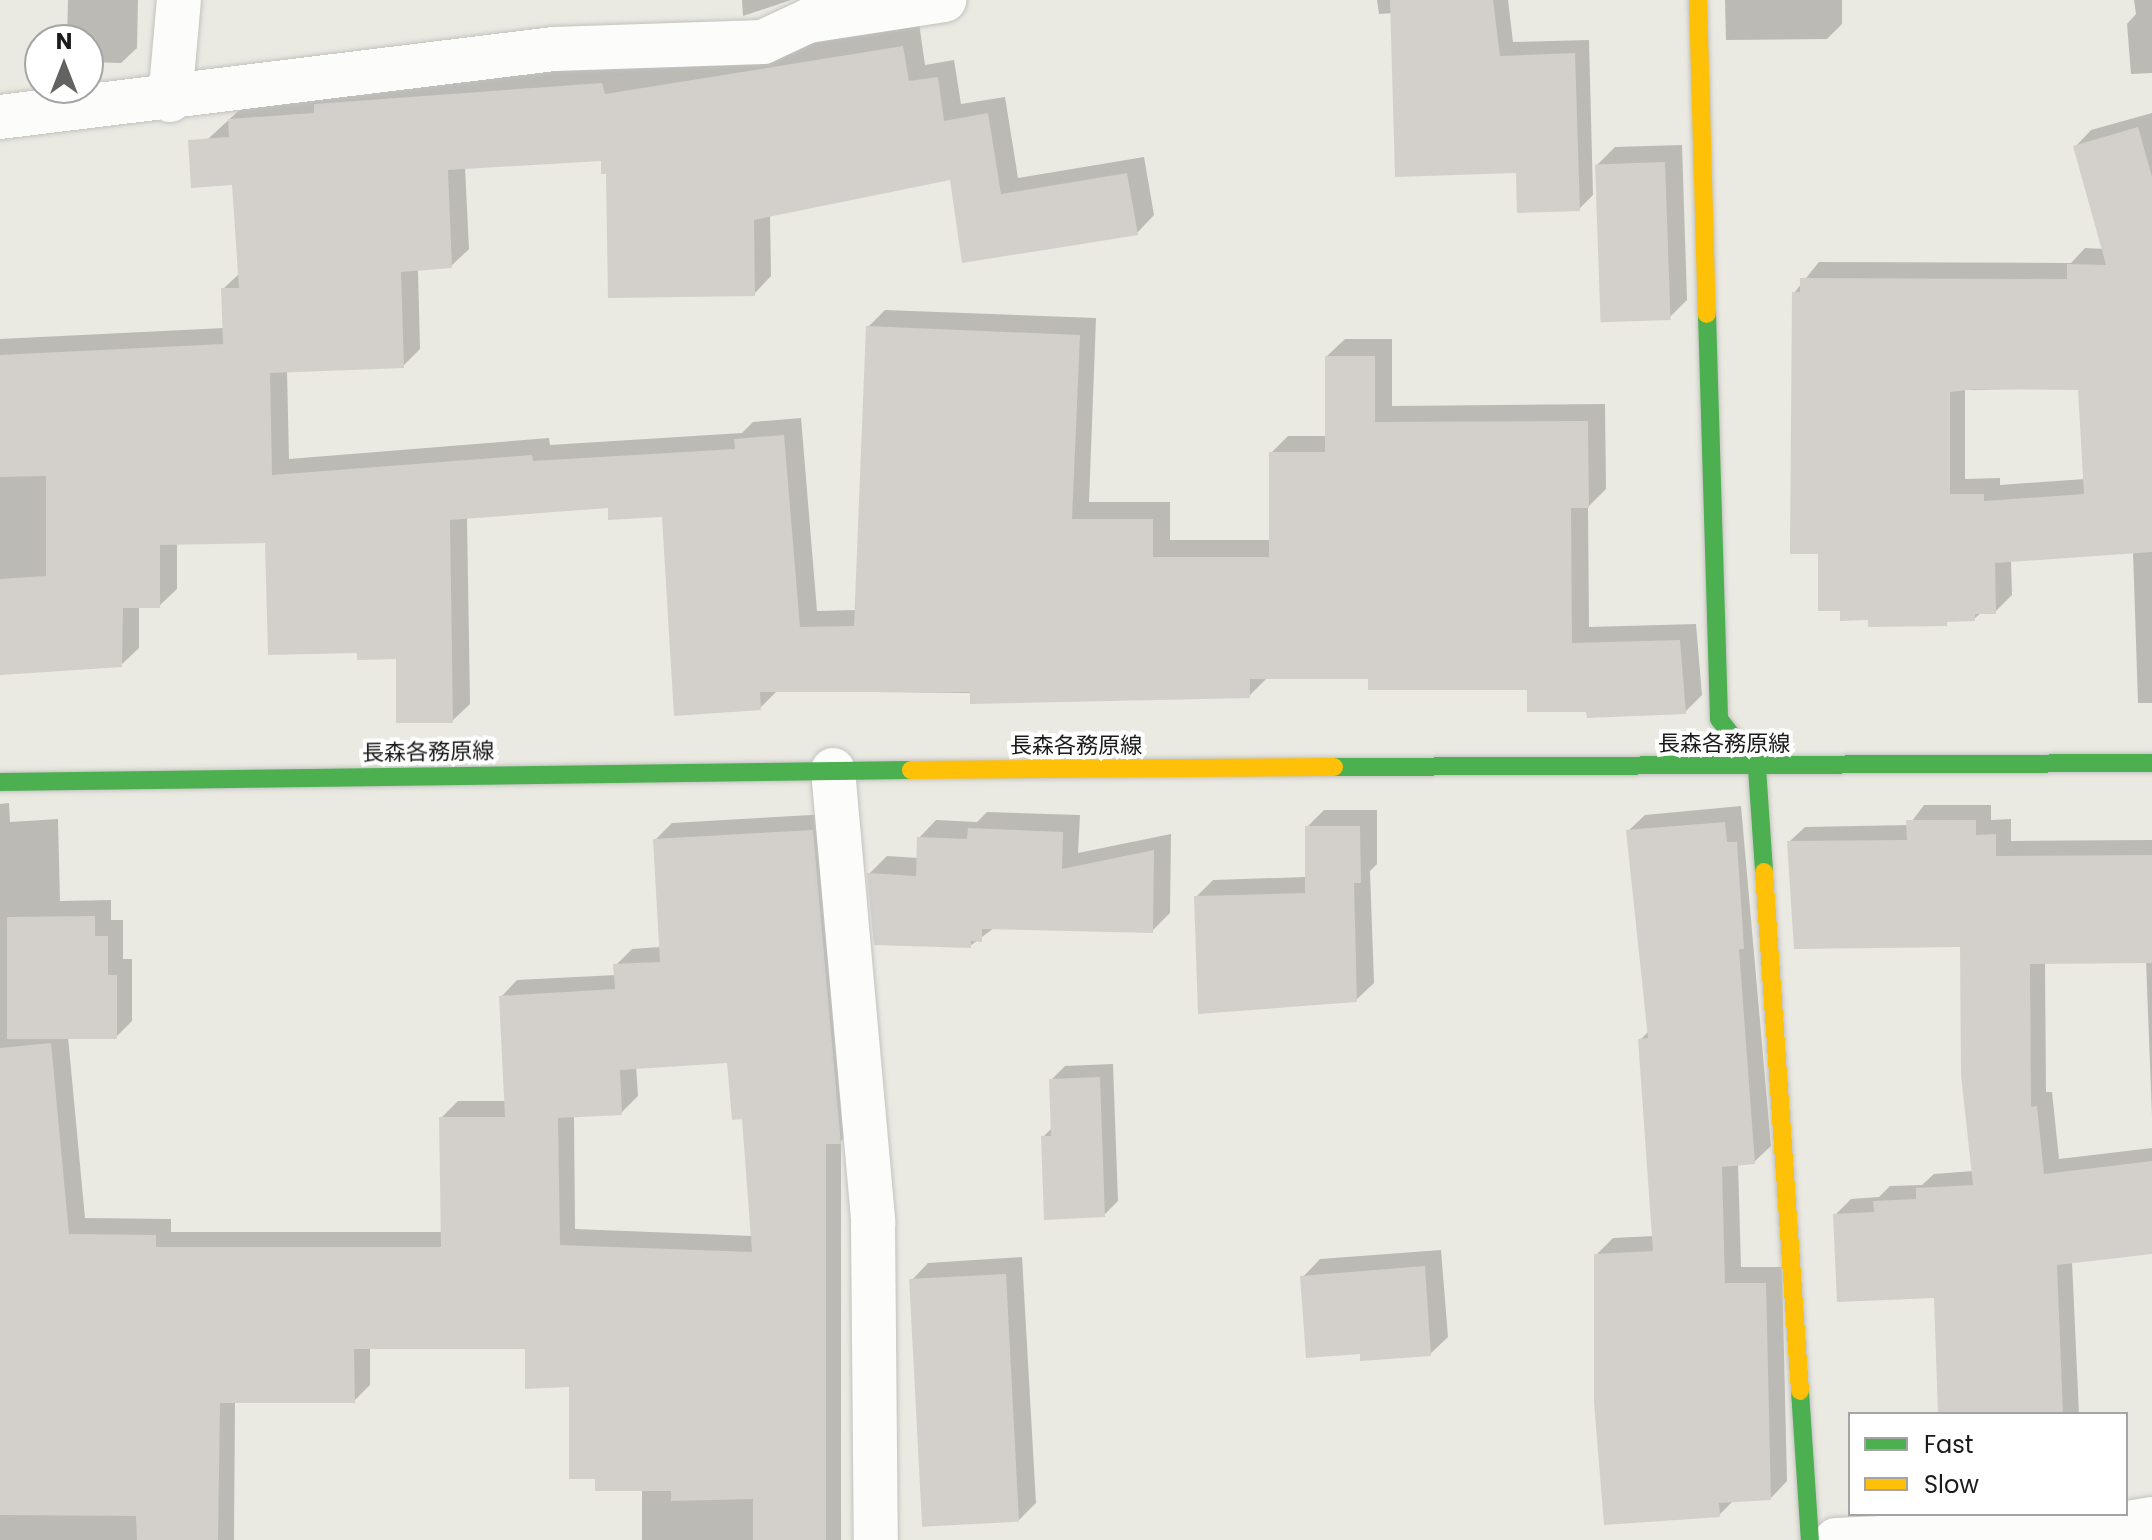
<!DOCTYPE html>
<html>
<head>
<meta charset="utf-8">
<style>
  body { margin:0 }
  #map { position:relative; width:2152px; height:1540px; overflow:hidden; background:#eae9e2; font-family:Poppins,"Noto Sans JP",sans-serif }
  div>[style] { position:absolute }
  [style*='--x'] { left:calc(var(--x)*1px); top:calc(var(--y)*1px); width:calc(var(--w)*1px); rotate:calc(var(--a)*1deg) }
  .shadow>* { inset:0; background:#0003 }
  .building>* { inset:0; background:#d3d0cb; transform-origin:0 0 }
  .roads { filter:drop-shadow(0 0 2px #c2c2bf) drop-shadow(0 0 2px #c2c2bf) }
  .street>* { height:44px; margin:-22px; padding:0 22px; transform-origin:22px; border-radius:22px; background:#fcfcfb }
  .fast>* { height:18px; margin:-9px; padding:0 9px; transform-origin:9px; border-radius:9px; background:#4caf50 }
  .slow>* { height:18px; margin:-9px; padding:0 9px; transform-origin:9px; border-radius:9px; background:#ffc107 }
  span { translate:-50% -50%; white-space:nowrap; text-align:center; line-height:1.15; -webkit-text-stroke:8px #fff; paint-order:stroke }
  .street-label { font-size:22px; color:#1b1b1b }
  .legend { position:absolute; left:1848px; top:1412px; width:280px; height:104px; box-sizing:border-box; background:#fff; border:2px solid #a4a4a4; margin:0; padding:10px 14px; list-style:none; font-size:24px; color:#1b1b1b }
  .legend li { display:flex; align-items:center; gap:16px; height:40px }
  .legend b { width:40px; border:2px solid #a4a4a4 }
  .north { position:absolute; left:24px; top:24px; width:80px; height:80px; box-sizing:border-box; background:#fff; border:2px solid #a4a4a4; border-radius:50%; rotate:0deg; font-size:22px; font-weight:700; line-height:32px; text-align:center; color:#1b1b1b }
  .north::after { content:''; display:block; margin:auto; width:28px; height:36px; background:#636361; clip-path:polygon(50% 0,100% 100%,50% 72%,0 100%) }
</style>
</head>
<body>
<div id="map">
  <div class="shadow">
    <i style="clip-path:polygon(68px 0,138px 0,137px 48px,121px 63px,88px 62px,88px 40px,67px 40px)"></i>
    <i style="clip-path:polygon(742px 0,791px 0,743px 16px)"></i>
    <i style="clip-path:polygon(1377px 0,1508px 0,1513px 42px,1589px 40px,1593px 195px,1579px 209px,1518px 171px,1393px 13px,1379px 14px)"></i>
    <i style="clip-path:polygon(1725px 0,1842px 0,1842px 24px,1827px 39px,1726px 40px)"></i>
    <i style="clip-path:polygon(2134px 0,2152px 0,2152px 73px,2131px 74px,2127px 24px,2136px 14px)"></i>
    <i style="clip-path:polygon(918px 16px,925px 65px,954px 60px,961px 104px,1005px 97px,1018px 178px,1144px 157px,1154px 215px,1137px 233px,964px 260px,951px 178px,770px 214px,771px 276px,754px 294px,608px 172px,603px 159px,465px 167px,469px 249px,451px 266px,418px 269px,420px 349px,403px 366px,287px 370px,289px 459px,549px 438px,550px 445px,742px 433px,753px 422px,801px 418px,817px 611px,856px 610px,868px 327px,885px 310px,1096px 318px,1089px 502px,1170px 502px,1170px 540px,1271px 540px,1271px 453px,1288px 436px,1327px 436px,1327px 356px,1345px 339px,1392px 339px,1392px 406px,1605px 404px,1606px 489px,1588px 507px,1589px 627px,1696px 624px,1702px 695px,1685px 712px,1588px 710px,1529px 688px,1370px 677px,1266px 679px,1249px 696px,777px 691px,760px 708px,664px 515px,609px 506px,467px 517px,470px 704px,452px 721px,398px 657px,359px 650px,267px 541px,177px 543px,177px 589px,159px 606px,139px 606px,139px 648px,121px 665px,0 673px,0 339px,224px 328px,223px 289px,240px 273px,234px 183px,208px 139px,248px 102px)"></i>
    <i style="clip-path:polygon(evenodd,2152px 113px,2152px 703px,2138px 703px,2133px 552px,2011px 560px,2012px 595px,1995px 612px,1982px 612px,1974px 619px,1870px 618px,1842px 609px,1820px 552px,1794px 293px,1819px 262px,2071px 263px,2085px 248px,2104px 249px,2075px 147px,2091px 130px,2152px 113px,2080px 388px,2085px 479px,2000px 485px,2000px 478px,1965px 479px,1965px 390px,2080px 388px)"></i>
    <i style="clip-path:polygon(1682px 145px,1687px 300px,1669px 318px,1597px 165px,1615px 147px)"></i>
    <i style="clip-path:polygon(evenodd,9px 803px,10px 822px,58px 819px,60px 901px,111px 900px,111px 920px,123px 920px,123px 959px,132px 959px,132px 1021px,116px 1037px,68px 1037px,85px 1218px,171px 1219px,171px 1232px,443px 1232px,441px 1118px,458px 1101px,506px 1101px,501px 997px,517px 980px,616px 975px,616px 965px,632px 949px,661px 947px,655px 840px,672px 823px,829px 814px,856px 1125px,841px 1141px,841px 1540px,642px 1540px,642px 1489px,597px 1477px,571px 1385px,527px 1347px,370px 1347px,370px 1385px,354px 1401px,235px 1401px,234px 1540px,0 1540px,0 804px,9px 803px,729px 1061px,743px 1117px,753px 1236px,575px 1229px,574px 1115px,621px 1113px,638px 1096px,636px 1066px,729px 1061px)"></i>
    <i style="clip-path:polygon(1924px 805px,1991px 805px,1991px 820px,2011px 819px,2011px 841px,2152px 840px,2152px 1116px,2146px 961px,2045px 962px,2046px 1092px,2052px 1092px,2059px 1159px,2152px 1148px,2152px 1252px,2072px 1261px,2079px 1414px,1940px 1414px,1936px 1296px,1835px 1215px,1851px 1199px,1879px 1197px,1890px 1186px,1922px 1185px,1934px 1174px,1973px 1171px,1962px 945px,1789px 842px,1805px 827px,1909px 825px)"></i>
    <i style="clip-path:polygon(1741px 806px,1771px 1146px,1754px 1162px,1738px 1163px,1741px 1267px,1782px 1267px,1787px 1481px,1771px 1498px,1734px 1500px,1719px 1515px,1596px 1255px,1613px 1238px,1654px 1236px,1640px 1040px,1649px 1031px,1628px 831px,1645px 815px)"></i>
    <i style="clip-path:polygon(1324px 810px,1377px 810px,1377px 864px,1370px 871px,1374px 983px,1356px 1000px,1196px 897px,1213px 880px,1307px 877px,1307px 827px)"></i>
    <i style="clip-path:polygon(987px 812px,1080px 815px,1078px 853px,1171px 834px,1170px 913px,1152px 931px,994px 928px,970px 946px,869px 874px,887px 856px,918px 858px,919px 838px,936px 820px,977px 822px)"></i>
    <i style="clip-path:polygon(1113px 1064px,1118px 1201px,1104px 1215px,1043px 1137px,1053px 1127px,1051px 1080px,1065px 1066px)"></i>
    <i style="clip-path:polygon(1441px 1250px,1448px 1337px,1430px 1354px,1362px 1352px,1303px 1277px,1320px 1259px)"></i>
    <i style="clip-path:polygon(1022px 1257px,1036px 1503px,1019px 1520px,911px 1281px,928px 1263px)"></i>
  </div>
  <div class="building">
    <i style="clip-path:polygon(1390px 0,1493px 0,1500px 56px,1575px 53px,1580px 211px,1517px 213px,1516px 173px,1395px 177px)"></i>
    <i style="clip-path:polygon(903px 46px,909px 81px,938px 77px,944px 121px,988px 113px,1001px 194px,1127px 173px,1138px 235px,962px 263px,950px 180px,754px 220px,755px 296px,608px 298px,606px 174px,601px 174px,601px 161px,448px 170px,452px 268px,401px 272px,404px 368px,270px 373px,272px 475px,532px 455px,533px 461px,735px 449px,734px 439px,784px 435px,800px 627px,854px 626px,866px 326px,1080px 335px,1072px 519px,1153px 519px,1153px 557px,1269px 557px,1269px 452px,1325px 452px,1325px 356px,1375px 356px,1375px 422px,1588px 421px,1589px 508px,1571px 508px,1572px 643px,1680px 640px,1686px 714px,1587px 718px,1586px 712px,1527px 712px,1527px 690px,1368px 690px,1368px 679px,1250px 679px,1250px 698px,970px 704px,970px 692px,760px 692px,761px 710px,674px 716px,662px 517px,608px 520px,608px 508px,450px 520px,453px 723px,396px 723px,396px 659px,357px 660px,357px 653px,268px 655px,265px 543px,160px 545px,160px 608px,123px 608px,122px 667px,0 675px,0 579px,46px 576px,46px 476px,0 477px,0 355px,223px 344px,221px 288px,239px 288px,232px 185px,191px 188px,188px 140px,229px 137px,228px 119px,314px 113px,314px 104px,602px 83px,605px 94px)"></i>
    <i style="clip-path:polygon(evenodd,2138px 127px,2152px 177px,2152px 552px,1995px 563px,1996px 614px,1975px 614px,1975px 621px,1947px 622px,1947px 626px,1868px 627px,1868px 620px,1840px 621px,1840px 611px,1818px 611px,1818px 554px,1790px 554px,1792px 292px,1800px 292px,1800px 278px,2067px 279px,2067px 264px,2106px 265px,2073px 146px,2138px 127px,1976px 389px,2078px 390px,2084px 494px,1984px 501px,1984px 494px,1950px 494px,1950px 392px,1976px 389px)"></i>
    <i style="left:1665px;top:162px;width:158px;height:70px;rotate:88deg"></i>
    <i style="clip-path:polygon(1906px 820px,1976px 820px,1976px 835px,1996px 834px,1996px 856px,2152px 855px,2152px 963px,2030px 964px,2031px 1107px,2037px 1106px,2044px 1174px,2152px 1161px,2152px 1254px,2057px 1265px,2063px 1414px,1938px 1414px,1934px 1298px,1837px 1302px,1833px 1214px,1874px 1212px,1873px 1201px,1916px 1199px,1916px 1188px,1973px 1185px,1961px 1075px,1960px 947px,1794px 949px,1787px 841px,1907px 840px)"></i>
    <i style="clip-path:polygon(1725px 822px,1727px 842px,1737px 842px,1744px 949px,1739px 949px,1755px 1164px,1722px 1167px,1725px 1283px,1766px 1283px,1771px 1500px,1719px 1503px,1720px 1517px,1604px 1525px,1594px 1402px,1594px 1254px,1653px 1251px,1638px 1039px,1648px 1038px,1626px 830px)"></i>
    <i style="clip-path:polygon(1305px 826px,1360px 826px,1361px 883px,1354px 883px,1357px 1002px,1198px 1014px,1194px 896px,1305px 893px)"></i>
    <i style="clip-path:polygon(968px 828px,1063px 832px,1062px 869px,1154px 850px,1153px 933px,982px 929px,982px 942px,971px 941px,971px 948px,874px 945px,867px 873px,916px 876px,917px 837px,967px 839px)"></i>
    <i style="clip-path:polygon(evenodd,813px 830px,841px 1144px,826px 1144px,826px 1540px,753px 1540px,753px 1499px,671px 1501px,671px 1491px,595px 1491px,595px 1479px,569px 1479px,569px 1387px,525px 1389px,525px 1349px,354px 1349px,355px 1403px,220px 1403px,218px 1540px,137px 1540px,136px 1516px,0 1515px,0 1048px,51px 1043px,69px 1234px,156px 1235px,156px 1247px,441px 1247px,439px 1117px,505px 1117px,499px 996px,615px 989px,613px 964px,660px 962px,653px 839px,813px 830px,727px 1063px,732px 1120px,742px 1119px,752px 1252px,560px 1245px,558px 1118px,622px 1115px,620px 1070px,727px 1063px)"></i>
    <i style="clip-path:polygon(95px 916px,95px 936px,108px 936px,108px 975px,117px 975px,117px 1039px,7px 1039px,7px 917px)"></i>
    <i style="clip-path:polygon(1100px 1077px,1105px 1217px,1044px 1220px,1041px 1136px,1051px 1136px,1049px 1079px)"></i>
    <i style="clip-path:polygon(1425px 1266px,1431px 1356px,1360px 1361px,1360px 1354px,1306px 1358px,1300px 1276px)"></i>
    <i style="left:1006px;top:1274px;width:248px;height:97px;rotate:87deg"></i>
  </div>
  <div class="roads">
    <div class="street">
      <i style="--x:170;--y:100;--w:100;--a:-84.9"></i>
      <i style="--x:0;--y:117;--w:558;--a:-7"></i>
      <i style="--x:554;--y:49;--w:209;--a:-1.9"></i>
      <i style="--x:763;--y:42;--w:50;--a:-25"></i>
      <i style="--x:808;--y:21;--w:138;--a:-8.8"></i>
      <i style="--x:833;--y:770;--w:454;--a:84.9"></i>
      <i style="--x:873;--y:1222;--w:318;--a:89.5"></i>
      <i style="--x:1836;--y:1540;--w:262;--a:-2.6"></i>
      <i style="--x:2098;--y:1528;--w:55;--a:-9.5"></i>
    </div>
    <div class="fast">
      <i style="--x:1707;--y:314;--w:405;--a:88.3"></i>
      <i style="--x:1719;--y:719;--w:62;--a:52.2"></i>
      <i style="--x:1757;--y:768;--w:104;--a:86.1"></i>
      <i style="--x:1334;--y:767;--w:818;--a:-0.28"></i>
      <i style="--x:0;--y:782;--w:911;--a:-0.75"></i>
      <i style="--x:1800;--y:1391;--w:149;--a:86.2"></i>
    </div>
    <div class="slow">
      <i style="--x:1698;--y:0;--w:314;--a:88.4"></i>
      <i style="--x:911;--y:770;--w:423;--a:-0.4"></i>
      <i style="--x:1764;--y:872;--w:520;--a:86.03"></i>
    </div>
  </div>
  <div class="street-label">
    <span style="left:1724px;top:744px">長森各務原線</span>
    <span style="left:1076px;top:746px">長森各務原線</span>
    <span style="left:428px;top:752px;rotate:-1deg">長森各務原線</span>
  </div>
  <ul class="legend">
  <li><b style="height:10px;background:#4caf50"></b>Fast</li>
  <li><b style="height:10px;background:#ffc107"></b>Slow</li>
  </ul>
  <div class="north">N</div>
</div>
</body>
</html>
